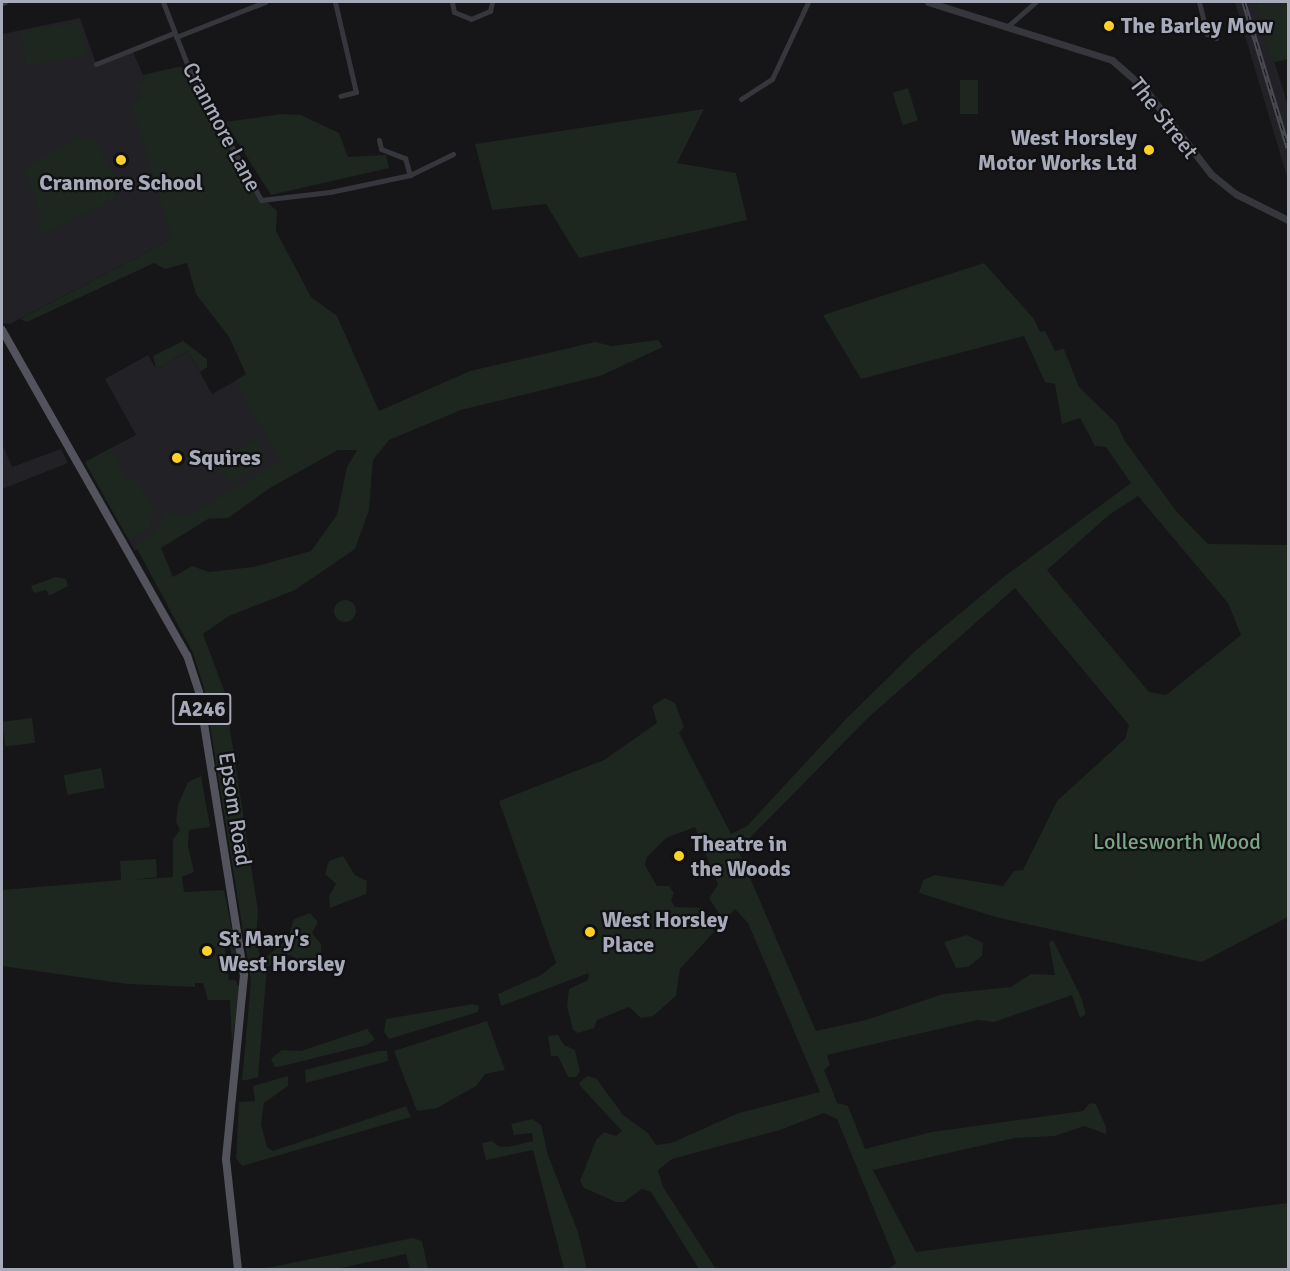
<!DOCTYPE html>
<html>
<head>
<meta charset="utf-8">
<style>
  body { margin:0 }
  #map { position:relative; width:1290px; height:1271px; overflow:hidden; background:#161518; font-family:Signika,sans-serif }
  div>[style] { position:absolute }
  [style*='--x'] { left:calc(var(--x)*1px); top:calc(var(--y)*1px); width:calc(var(--w)*1px); rotate:calc(var(--a)*1deg) }
  .built>* { inset:0; background:#222125 }
  .green>* { inset:0; background:#1d261f; transform-origin:0 0 }
  .round { border-radius:50% }
  .minor>* { height:5px; margin:-2.5px; padding:0 2.5px; transform-origin:2.5px; border-radius:2.5px; background:#36363d }
  .tertiary>* { height:7px; margin:-3.5px; padding:0 3.5px; transform-origin:3.5px; border-radius:3.5px; background:#36363d }
  .primary>* { height:8px; margin:-4px; padding:0 4px; transform-origin:4px; border-radius:4px; background:#52535c }
  .rail>* { height:4.5px; margin-top:-2.25px; transform-origin:0; background:repeating-linear-gradient(90deg,#111013 0 7px,#494a52 0 14px); box-sizing:border-box; border-block:2px solid #494a52 }
  .dots>* { width:16px; height:16px; translate:-50% -50%; box-sizing:border-box; border:3px solid #111013; border-radius:50% }
  span { translate:-50% -50%; white-space:nowrap; text-align:center; line-height:1.15; -webkit-text-stroke:4.5px #111013; paint-order:stroke }
  .shield-label span { padding:2px 4px; background:#111013; border:2px solid; border-radius:4px; -webkit-text-stroke-width:0 }
  .shield-label { font-size:21px; color:#a6aab9; font-weight:700 }
  .poi-label { font-size:22px; color:#a6aab9; font-weight:700 }
  .left { translate:0 -50%; text-align:left }
  .right { translate:-100% -50%; text-align:right }
  .street-label { font-size:22px; color:#a6aab9 }
  .park-label { font-size:22px; color:#7ba683 }
  .frame { position:absolute; inset:0; border:3px solid #a6aab9; pointer-events:none }
</style>
</head>
<body>
<div id="map">
  <div class="built">
    <i style="clip-path:polygon(1235px 2px,1256px 2px,1288px 106px,1288px 180px)"></i>
    <i style="clip-path:polygon(80px 18px,97px 66px,133px 52px,143px 75px,179px 67px,172px 239px,10px 324px,2px 323px,2px 34px)"></i>
    <i style="clip-path:polygon(188px 351px,212px 394px,246px 375px,281px 461px,135px 551px,85px 462px,136px 435px,105px 379px,148px 355px,156px 369px)"></i>
    <i style="clip-path:polygon(2px 444px,12px 467px,61px 449px,68px 463px,2px 489px)"></i>
  </div>
  <div class="green">
    <i style="clip-path:polygon(1256px 2px,1288px 2px,1288px 59px,1272px 63px)"></i>
    <i style="left:81px;top:22px;width:35px;height:61px;rotate:82deg"></i>
    <i style="clip-path:polygon(evenodd,179px 67px,189px 69px,257px 193px,277px 211px,276px 231px,311px 297px,337px 316px,379px 411px,470px 371px,595px 342px,612px 346px,658px 340px,663px 347px,600px 376px,461px 410px,389px 440px,373px 460px,369px 510px,355px 549px,295px 590px,229px 616px,203px 634px,224px 690px,258px 911px,256px 937px,260px 956px,263px 960px,288px 938px,294px 919px,310px 913px,318px 922px,312px 933px,321px 944px,321px 960px,313px 966px,289px 955px,267px 967px,258px 1077px,247px 1080px,242px 1080px,251px 981px,204px 688px,193px 653px,135px 545px,154px 532px,165px 513px,188px 516px,280px 461px,235px 381px,246px 374px,229px 337px,196px 294px,187px 263px,165px 269px,154px 263px,27px 322px,20px 319px,172px 239px,131px 103px,141px 98px,136px 86px,145px 82px,142px 75px,179px 67px,338px 450px,357px 450px,347px 467px,337px 515px,311px 551px,253px 567px,209px 572px,192px 566px,173px 577px,161px 548px,208px 519px,228px 518px,270px 488px,338px 450px)"></i>
    <i style="left:960px;top:80px;width:18px;height:34px"></i>
    <i style="left:908px;top:88px;width:34px;height:16px;rotate:73deg"></i>
    <i style="clip-path:polygon(704px 109px,677px 163px,736px 173px,747px 220px,579px 258px,546px 204px,492px 210px,475px 144px)"></i>
    <i style="clip-path:polygon(282px 114px,301px 115px,339px 133px,348px 157px,386px 155px,389px 168px,271px 195px,225px 122px)"></i>
    <i style="clip-path:polygon(79px 137px,95px 141px,117px 179px,114px 200px,40px 236px,39px 209px,24px 168px)"></i>
    <i style="clip-path:polygon(evenodd,984px 263px,1034px 319px,1040px 332px,1045px 331px,1055px 351px,1064px 349px,1079px 387px,1117px 424px,1125px 441px,1176px 511px,1208px 544px,1288px 545px,1288px 917px,1202px 962px,999px 918px,919px 893px,923px 880px,935px 875px,1003px 886px,1014px 871px,1023px 870px,1057px 801px,1125px 739px,1129px 725px,1015px 588px,869px 717px,738px 850px,816px 1031px,866px 1020px,943px 994px,1011px 987px,1031px 974px,1055px 975px,1049px 943px,1053px 940px,1081px 997px,1086px 1014px,1080px 1018px,1072px 995px,994px 1022px,978px 1020px,827px 1055px,830px 1065px,824px 1070px,833px 1092px,837px 1103px,848px 1106px,865px 1149px,932px 1132px,1083px 1111px,1090px 1103px,1096px 1104px,1106px 1127px,1106px 1134px,1084px 1126px,1055px 1136px,1015px 1138px,873px 1170px,916px 1252px,1288px 1203px,1288px 1269px,834px 1269px,890px 1268px,896px 1263px,837px 1119px,824px 1113px,780px 1130px,672px 1159px,658px 1170px,663px 1187px,716px 1269px,699px 1269px,651px 1192px,642px 1189px,624px 1202px,616px 1202px,584px 1188px,580px 1181px,596px 1140px,604px 1132px,616px 1136px,622px 1131px,582px 1088px,579px 1083px,587px 1076px,596px 1078px,623px 1115px,648px 1133px,656px 1145px,671px 1143px,739px 1113px,820px 1092px,748px 923px,735px 909px,724px 921px,709px 898px,718px 885px,695px 827px,666px 838px,647px 857px,645px 865px,657px 886px,669px 886px,674px 893px,671px 901px,675px 907px,703px 908px,714px 932px,680px 969px,676px 996px,653px 1016px,641px 1018px,629px 1007px,597px 1020px,594px 1028px,578px 1033px,573px 1030px,567px 1006px,569px 989px,588px 980px,589px 973px,501px 1006px,498px 994px,541px 975px,556px 963px,499px 801px,604px 760px,657px 723px,652px 706px,665px 698px,675px 703px,684px 727px,679px 733px,731px 834px,747px 826px,846px 719px,916px 650px,1005px 576px,1131px 483px,1106px 447px,1095px 446px,1080px 418px,1062px 424px,1055px 384px,1045px 382px,1024px 336px,861px 379px,823px 315px,984px 263px,1138px 496px,1228px 603px,1241px 635px,1166px 695px,1149px 692px,1047px 570px,1109px 515px,1138px 496px)"></i>
    <i style="clip-path:polygon(183px 341px,207px 359px,207px 367px,200px 372px,188px 351px,156px 369px,153px 356px)"></i>
    <i style="clip-path:polygon(257px 439px,264px 453px,261px 465px,230px 483px,216px 460px)"></i>
    <i style="clip-path:polygon(111px 448px,127px 481px,135px 477px,153px 509px,150px 528px,135px 537px,127px 537px,85px 462px)"></i>
    <i style="clip-path:polygon(56px 577px,66px 579px,68px 586px,49px 596px,46px 590px,34px 593px,31px 586px)"></i>
    <i class="round" style="left:334px;top:600px;width:22px;height:22px"></i>
    <i style="left:32px;top:718px;width:25px;height:30px;rotate:83deg"></i>
    <i style="left:101px;top:768px;width:20px;height:38px;rotate:79deg"></i>
    <i style="clip-path:polygon(201px 776px,210px 827px,189px 830px,188px 846px,194px 872px,182px 877px,184px 892px,224px 890px,239px 964px,234px 971px,227px 930px,223px 932px,229px 980px,235px 980px,240px 988px,232px 1043px,230px 1000px,208px 1000px,203px 983px,195px 983px,195px 987px,127px 984px,2px 966px,2px 890px,121px 880px,120px 861px,156px 859px,157px 877px,132px 880px,173px 877px,173px 839px,180px 830px,176px 822px,178px 805px,188px 782px)"></i>
    <i style="clip-path:polygon(343px 856px,355px 875px,367px 881px,366px 894px,330px 908px,329px 896px,336px 884px,325px 874px,329px 861px)"></i>
    <i style="clip-path:polygon(967px 935px,983px 943px,982px 956px,968px 967px,956px 968px,944px 942px)"></i>
    <i style="clip-path:polygon(473px 1004px,479px 1006px,478px 1012px,389px 1039px,384px 1032px,386px 1019px)"></i>
    <i style="clip-path:polygon(487px 1021px,505px 1070px,485px 1074px,476px 1086px,437px 1108px,417px 1111px,394px 1051px)"></i>
    <i style="clip-path:polygon(367px 1029px,375px 1039px,367px 1045px,283px 1066px,275px 1067px,271px 1059px,282px 1050px,301px 1051px)"></i>
    <i style="clip-path:polygon(558px 1035px,564px 1045px,575px 1050px,580px 1071px,576px 1077px,568px 1077px,558px 1056px,551px 1056px,548px 1036px)"></i>
    <i style="clip-path:polygon(379px 1051px,387px 1051px,388px 1061px,306px 1083px,305px 1070px)"></i>
    <i style="clip-path:polygon(288px 1076px,288px 1086px,264px 1103px,261px 1124px,267px 1147px,273px 1151px,406px 1106px,411px 1117px,242px 1166px,236px 1158px,239px 1102px,255px 1101px,253px 1086px)"></i>
    <i style="clip-path:polygon(532px 1119px,541px 1125px,548px 1155px,578px 1232px,587px 1269px,564px 1269px,533px 1150px,486px 1160px,482px 1143px,492px 1141px,498px 1146px,508px 1147px,533px 1141px,532px 1133px,514px 1135px,511px 1124px)"></i>
    <i style="clip-path:polygon(413px 1238px,422px 1241px,428px 1269px,410px 1269px,406px 1254px,336px 1269px,262px 1269px)"></i>
  </div>
  <div class="minor">
    <i style="--x:163;--y:2;--w:72;--a:68.8"></i>
    <i style="--x:189;--y:69;--w:149;--a:61.2"></i>
    <i style="--x:261;--y:200;--w:69;--a:-6.6"></i>
    <i style="--x:330;--y:192;--w:82;--a:-12"></i>
    <i style="--x:410;--y:175;--w:48;--a:-26"></i>
    <i style="--x:335;--y:2;--w:92;--a:76.9"></i>
    <i style="--x:356;--y:92;--w:16;--a:166"></i>
    <i style="--x:452;--y:2;--w:10;--a:79"></i>
    <i style="--x:454;--y:12;--w:18;--a:22"></i>
    <i style="--x:471;--y:19;--w:21;--a:-23"></i>
    <i style="--x:490;--y:11;--w:9;--a:-77"></i>
    <i style="--x:1199;--y:2;--w:33;--a:76"></i>
    <i style="--x:1207;--y:34;--w:10;--a:24"></i>
    <i style="--x:2;--y:3;--w:3;--a:-18"></i>
    <i style="--x:1008;--y:26;--w:37;--a:-41"></i>
    <i style="--x:176;--y:37;--w:96;--a:-21.5"></i>
    <i style="--x:96;--y:64;--w:84;--a:-21.7"></i>
    <i style="--x:741;--y:99;--w:37;--a:-33"></i>
    <i style="--x:772;--y:79;--w:85;--a:-64.9"></i>
    <i style="--x:379;--y:140;--w:9;--a:77"></i>
    <i style="--x:381;--y:149;--w:26;--a:21"></i>
    <i style="--x:405;--y:158;--w:18;--a:74"></i>
  </div>
  <div class="tertiary">
    <i style="--x:928;--y:2;--w:193;--a:17.5"></i>
    <i style="--x:1112;--y:60;--w:43;--a:41.2"></i>
    <i style="--x:1144;--y:88;--w:109;--a:52.1"></i>
    <i style="--x:1211;--y:174;--w:32;--a:39"></i>
    <i style="--x:1236;--y:194;--w:58;--a:26.6"></i>
  </div>
  <div class="primary">
    <i style="--x:2;--y:330;--w:374;--a:60.4"></i>
    <i style="--x:187;--y:655;--w:39;--a:72"></i>
    <i style="--x:199;--y:692;--w:287;--a:81"></i>
    <i style="--x:244;--y:975;--w:185;--a:95.6"></i>
    <i style="--x:226;--y:1159;--w:112;--a:83.8"></i>
  </div>
  <div class="rail">
    <i style="--x:1244;--y:2;--w:152;--a:73.1"></i>
  </div>
  <div class="dots">
    <i style="left:1109px;top:26px;background:#ffd026"></i>
    <i style="left:1149px;top:150px;background:#ffd026"></i>
    <i style="left:121px;top:160px;background:#ffd026"></i>
    <i style="left:177px;top:458px;background:#ffd026"></i>
    <i style="left:679px;top:856px;background:#ffd026"></i>
    <i style="left:590px;top:932px;background:#ffd026"></i>
    <i style="left:207px;top:951px;background:#ffd026"></i>
  </div>
  <div class="shield-label">
    <span style="left:202px;top:709px">A246</span>
  </div>
  <div class="poi-label">
    <span class="left" style="left:1121px;top:26px">The Barley Mow</span>
    <span class="right" style="left:1137px;top:150px">West Horsley<br>Motor Works Ltd</span>
    <span style="left:121px;top:183px">Cranmore School</span>
    <span class="left" style="left:189px;top:458px">Squires</span>
    <span class="left" style="left:691px;top:856px">Theatre in<br>the Woods</span>
    <span class="left" style="left:602px;top:932px">West Horsley<br>Place</span>
    <span class="left" style="left:219px;top:951px">St Mary's<br>West Horsley</span>
  </div>
  <div class="street-label">
    <span style="left:1164px;top:118px;rotate:52deg">The Street</span>
    <span style="left:222px;top:127px;rotate:62deg">Cranmore Lane</span>
    <span style="left:235px;top:809px;rotate:81deg">Epsom Road</span>
  </div>
  <div class="park-label">
    <span style="left:1177px;top:842px">Lollesworth Wood</span>
  </div>
  <div class="frame"></div>
</div>
</body>
</html>
